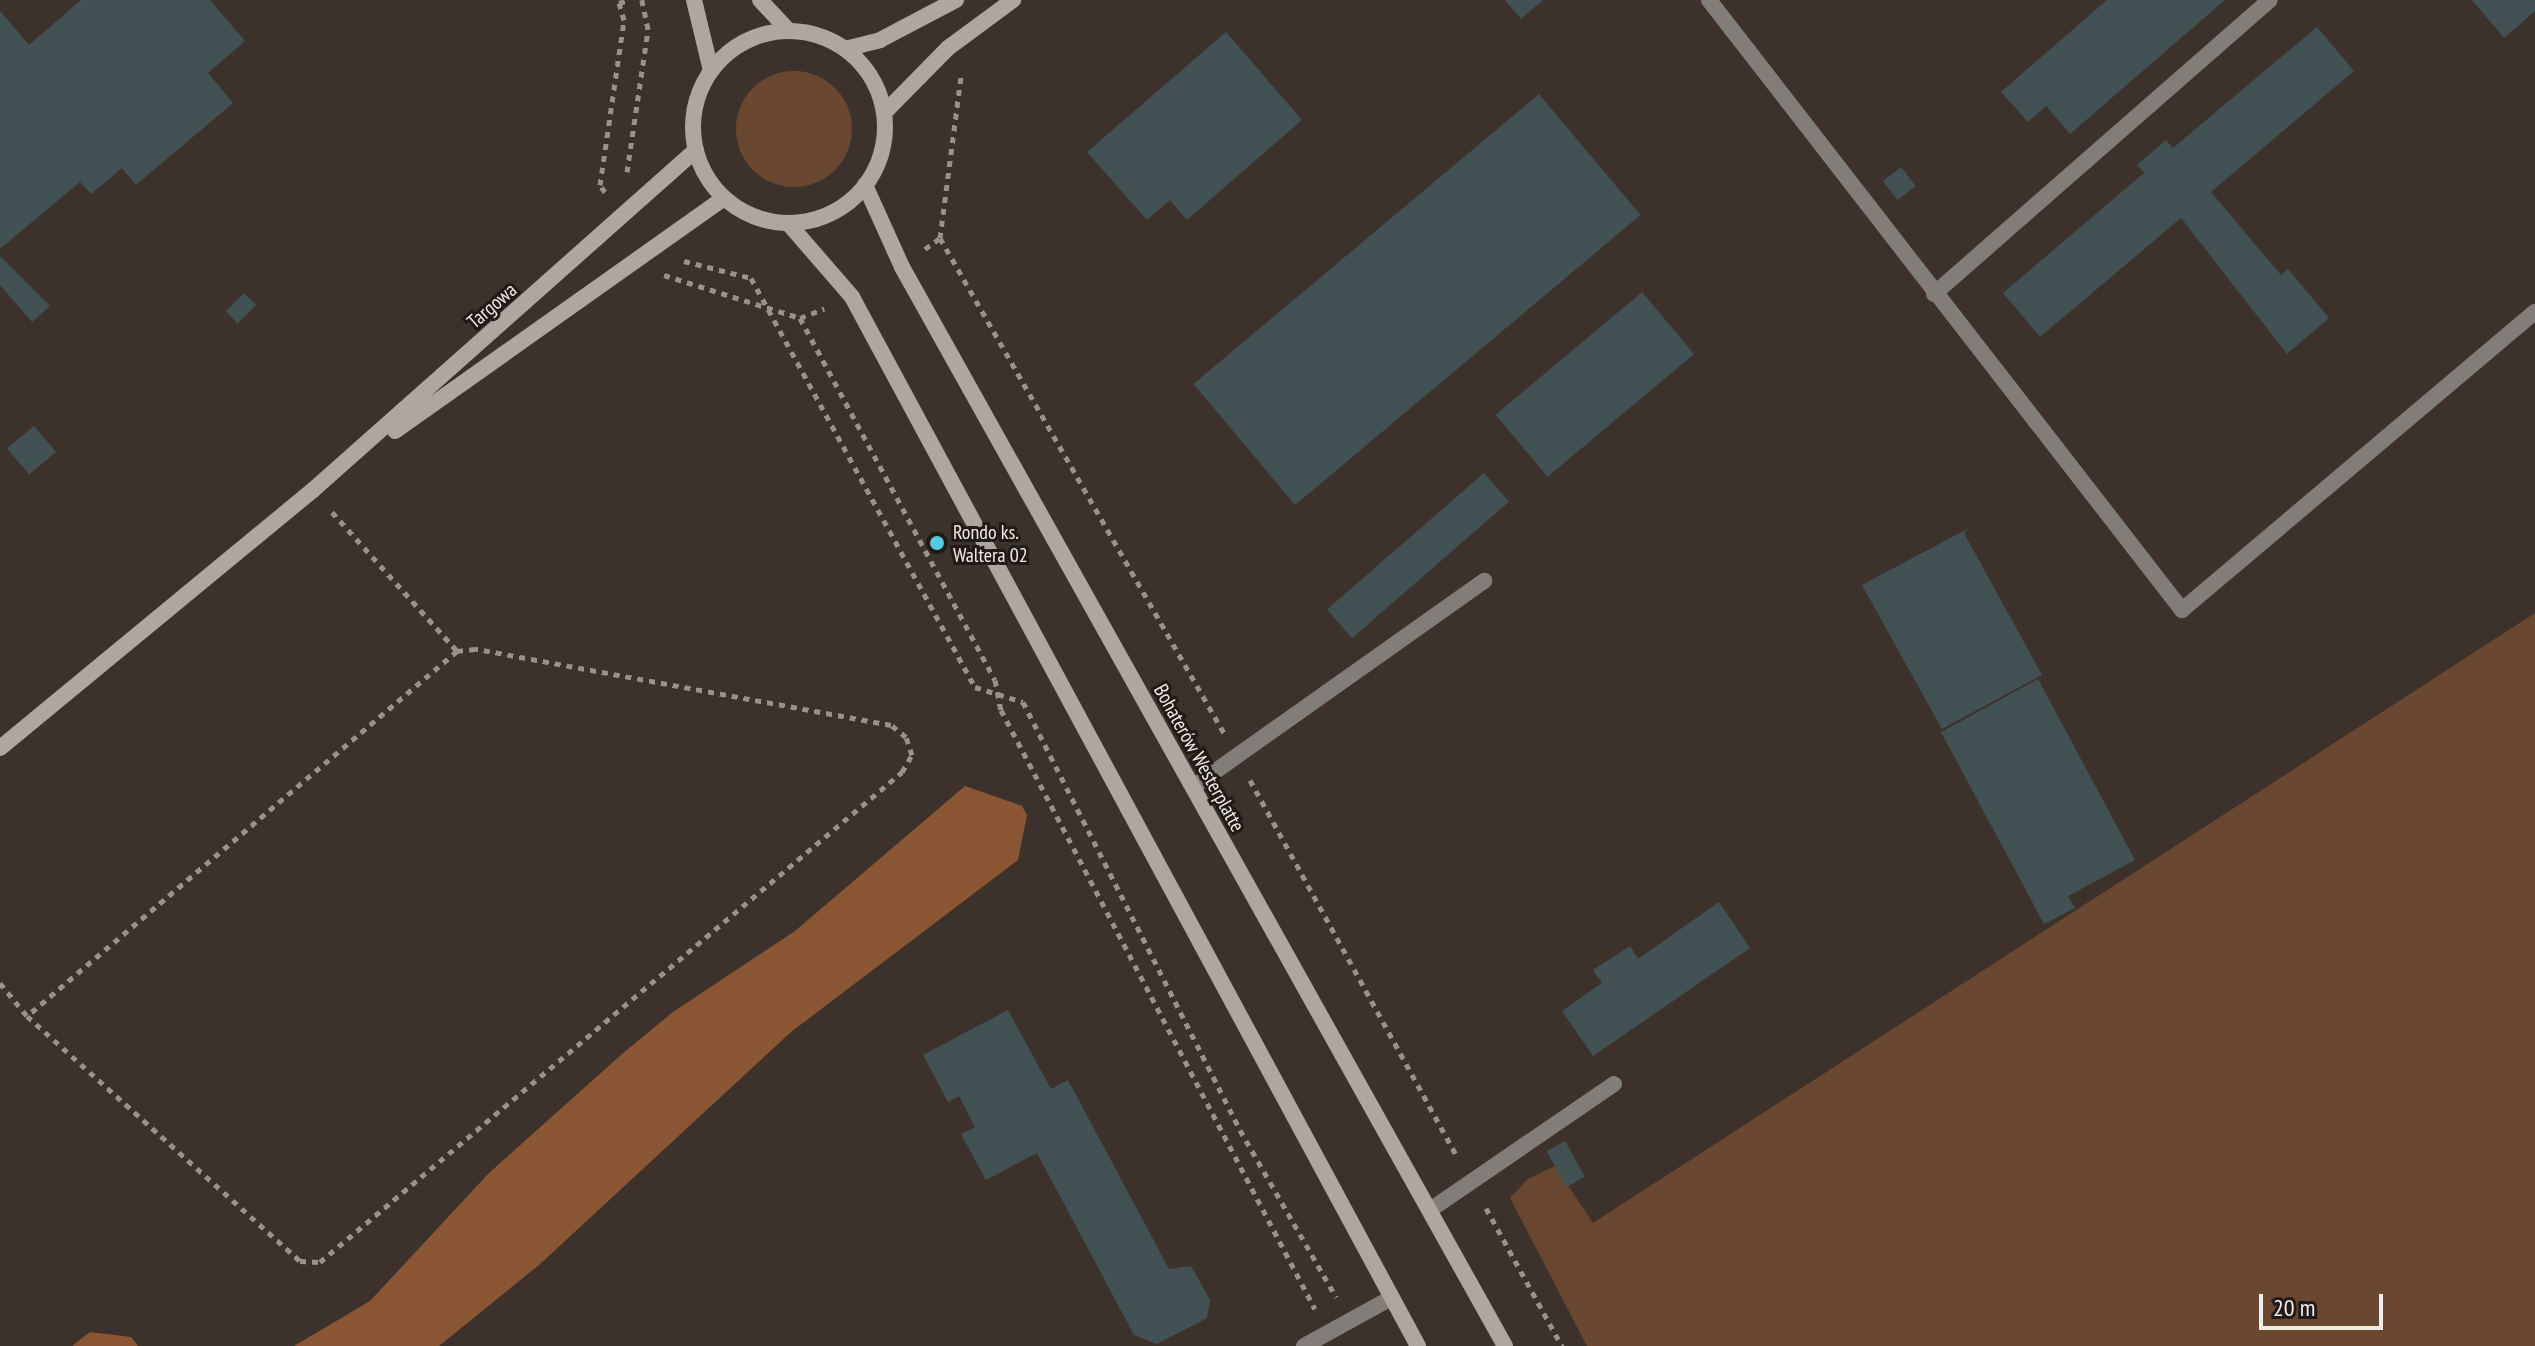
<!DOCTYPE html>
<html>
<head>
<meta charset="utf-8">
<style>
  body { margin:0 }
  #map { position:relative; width:2535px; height:1346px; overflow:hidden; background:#3d322b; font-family:"PT Sans Narrow",sans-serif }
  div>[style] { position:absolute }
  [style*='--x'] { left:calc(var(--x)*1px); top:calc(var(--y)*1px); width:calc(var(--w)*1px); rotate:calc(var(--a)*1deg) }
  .green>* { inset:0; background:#6a4731 }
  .round { border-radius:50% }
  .forest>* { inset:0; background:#8a5633 }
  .building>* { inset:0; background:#425154; transform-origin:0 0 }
  .path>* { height:5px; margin-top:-2.5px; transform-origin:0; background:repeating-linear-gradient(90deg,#9a918b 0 6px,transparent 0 12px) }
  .lane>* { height:16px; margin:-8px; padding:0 8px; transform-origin:8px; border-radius:8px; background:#837d7a }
  .secondary>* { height:16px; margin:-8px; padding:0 8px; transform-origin:8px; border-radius:8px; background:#afa6a0 }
  .secondary>.ring { margin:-8px; padding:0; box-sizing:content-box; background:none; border:16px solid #afa6a0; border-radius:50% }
  .dots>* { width:22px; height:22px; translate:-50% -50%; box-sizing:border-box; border:4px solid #201b18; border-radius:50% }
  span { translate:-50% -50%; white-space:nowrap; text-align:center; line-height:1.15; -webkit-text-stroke:6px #201b18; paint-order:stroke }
  .street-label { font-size:20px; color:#f2ebe6 }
  .poi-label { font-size:20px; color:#f2ebe6 }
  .left { translate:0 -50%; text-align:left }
  .scale { position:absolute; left:2259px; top:1294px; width:124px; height:36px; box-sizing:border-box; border:4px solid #f2ebe6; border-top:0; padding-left:10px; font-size:24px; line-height:28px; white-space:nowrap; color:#f2ebe6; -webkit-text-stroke:6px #201b18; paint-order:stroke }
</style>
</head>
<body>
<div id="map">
  <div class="green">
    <i class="round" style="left:736px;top:71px;width:116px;height:116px"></i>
    <i style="clip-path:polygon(2535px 613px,2535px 1346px,1587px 1346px,1510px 1198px,1528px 1179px,1555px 1166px,1593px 1223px)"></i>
  </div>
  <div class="forest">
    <i style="clip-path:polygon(965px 786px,1022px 806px,1027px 815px,1018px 860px,791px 1032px,539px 1265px,439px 1346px,294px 1346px,370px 1301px,489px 1173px,622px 1054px,673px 1012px,795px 931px)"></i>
    <i style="clip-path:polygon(90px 1332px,131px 1337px,138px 1346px,72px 1346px)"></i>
  </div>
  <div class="building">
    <i style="clip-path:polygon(81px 0,210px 0,245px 41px,208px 73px,233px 103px,136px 185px,122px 168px,91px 194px,80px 182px,0 249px,0 11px,29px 45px)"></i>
    <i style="clip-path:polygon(1505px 0,1543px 0,1521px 19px)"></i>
    <i style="clip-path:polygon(2107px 0,2225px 0,2070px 134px,2046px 106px,2028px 122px,2001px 92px)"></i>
    <i style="clip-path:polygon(2472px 0,2535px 0,2535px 11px,2504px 38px)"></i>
    <i style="clip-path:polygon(2317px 27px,2354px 71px,2211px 192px,2281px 275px,2288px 269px,2329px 318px,2287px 354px,2181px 218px,2040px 337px,2003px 293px,2144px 173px,2137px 165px,2166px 140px,2173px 148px)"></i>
    <i style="clip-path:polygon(1226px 32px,1302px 120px,1187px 220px,1170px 200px,1147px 220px,1087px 152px)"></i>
    <i style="left:1539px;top:94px;width:158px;height:451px;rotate:50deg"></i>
    <i style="left:1901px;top:167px;width:24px;height:23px;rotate:52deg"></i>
    <i style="clip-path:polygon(0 256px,50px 306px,32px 322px,0 285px)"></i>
    <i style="left:1642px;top:292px;width:81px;height:191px;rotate:50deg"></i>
    <i style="left:244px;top:293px;width:17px;height:26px;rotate:45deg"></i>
    <i style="left:34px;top:426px;width:34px;height:35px;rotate:50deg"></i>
    <i style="left:1484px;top:473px;width:38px;height:208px;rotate:49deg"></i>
    <i style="clip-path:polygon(1969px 528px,1964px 533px,2042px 675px,1942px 729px,1862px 585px)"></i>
    <i style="clip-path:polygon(2038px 679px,2135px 860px,2068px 896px,2075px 908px,2044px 924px,1941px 732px)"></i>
    <i style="clip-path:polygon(1719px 902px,1750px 948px,1593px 1056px,1562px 1011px,1602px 983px,1593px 970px,1630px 946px,1638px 959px)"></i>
    <i style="clip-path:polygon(1008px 1010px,1051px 1089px,1068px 1080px,1169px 1269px,1191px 1266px,1210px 1300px,1207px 1318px,1157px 1344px,1134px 1335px,1037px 1153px,986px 1180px,961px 1134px,975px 1127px,959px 1096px,948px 1102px,923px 1055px)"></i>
    <i style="left:1565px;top:1141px;width:41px;height:21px;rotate:61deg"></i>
  </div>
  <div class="path">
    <i style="--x:627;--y:172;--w:145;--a:-81.6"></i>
    <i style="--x:648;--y:29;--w:30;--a:-102"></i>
    <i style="--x:605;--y:192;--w:9;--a:-126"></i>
    <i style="--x:600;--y:185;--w:167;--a:-81.7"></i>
    <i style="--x:624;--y:20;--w:18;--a:-106"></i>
    <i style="--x:619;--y:3;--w:10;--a:-17"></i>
    <i style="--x:940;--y:238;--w:571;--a:60.16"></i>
    <i style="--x:925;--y:249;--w:19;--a:-36"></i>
    <i style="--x:940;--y:238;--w:163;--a:-82.6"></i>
    <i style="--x:684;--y:261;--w:69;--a:14.2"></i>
    <i style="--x:751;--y:278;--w:466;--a:61.3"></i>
    <i style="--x:975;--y:687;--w:50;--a:17.4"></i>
    <i style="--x:1023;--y:702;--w:480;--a:63.1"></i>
    <i style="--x:1240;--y:1130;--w:193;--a:60.1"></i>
    <i style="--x:664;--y:275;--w:143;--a:17.5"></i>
    <i style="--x:800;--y:318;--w:26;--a:-21"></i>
    <i style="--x:800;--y:318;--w:411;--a:61.7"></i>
    <i style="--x:995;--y:680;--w:31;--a:79"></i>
    <i style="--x:1001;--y:710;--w:676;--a:62.34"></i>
    <i style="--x:332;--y:512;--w:187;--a:48"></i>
    <i style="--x:1250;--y:780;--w:430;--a:61.2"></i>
    <i style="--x:0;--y:983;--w:43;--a:50.7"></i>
    <i style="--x:27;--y:1016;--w:367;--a:41.9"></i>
    <i style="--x:300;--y:1261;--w:20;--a:3"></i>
    <i style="--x:320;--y:1262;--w:761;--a:-40.09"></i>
    <i style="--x:902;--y:772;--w:20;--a:-60"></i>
    <i style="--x:912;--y:755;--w:19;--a:-108"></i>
    <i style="--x:906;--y:737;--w:19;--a:-141"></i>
    <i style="--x:891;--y:725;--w:423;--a:-169.6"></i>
    <i style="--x:475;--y:649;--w:18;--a:174"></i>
    <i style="--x:457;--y:651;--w:564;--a:139.67"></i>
    <i style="--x:1486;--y:1208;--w:158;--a:61.2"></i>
  </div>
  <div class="lane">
    <i style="--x:1709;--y:0;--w:772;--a:52.21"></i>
    <i style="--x:2182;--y:610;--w:462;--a:-40.2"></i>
    <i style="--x:1934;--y:294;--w:446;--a:-41.2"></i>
    <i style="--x:1193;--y:787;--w:357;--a:-35.3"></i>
    <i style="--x:1430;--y:1210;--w:223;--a:-34.4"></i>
    <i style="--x:1304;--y:1346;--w:99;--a:-28.9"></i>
  </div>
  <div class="secondary">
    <i style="--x:694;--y:0;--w:73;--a:76.5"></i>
    <i style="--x:760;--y:0;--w:42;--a:46.9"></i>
    <i class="ring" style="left:693px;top:31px;width:176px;height:176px"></i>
    <i style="--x:845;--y:49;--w:36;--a:-14"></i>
    <i style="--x:880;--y:40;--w:86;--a:-27.8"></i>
    <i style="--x:884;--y:113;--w:91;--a:-45.4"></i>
    <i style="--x:948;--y:48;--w:81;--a:-36.4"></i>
    <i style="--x:865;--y:185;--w:90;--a:65.7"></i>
    <i style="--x:902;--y:267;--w:1236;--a:60.8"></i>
    <i style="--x:788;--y:223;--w:98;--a:49.1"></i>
    <i style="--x:852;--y:297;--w:1192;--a:61.65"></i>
    <i style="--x:395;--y:431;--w:403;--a:-35.3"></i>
    <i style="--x:0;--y:748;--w:406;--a:-39.5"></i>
    <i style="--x:313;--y:490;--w:512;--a:-41.6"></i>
  </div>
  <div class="dots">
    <i style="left:937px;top:543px;background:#55cadf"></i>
  </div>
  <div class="street-label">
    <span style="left:492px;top:306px;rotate:-41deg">Targowa</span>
    <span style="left:1199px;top:758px;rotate:61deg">Bohaterów Westerplatte</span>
  </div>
  <div class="poi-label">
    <span class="left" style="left:953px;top:544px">Rondo ks.<br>Waltera 02</span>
  </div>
  <div class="scale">20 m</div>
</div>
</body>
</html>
